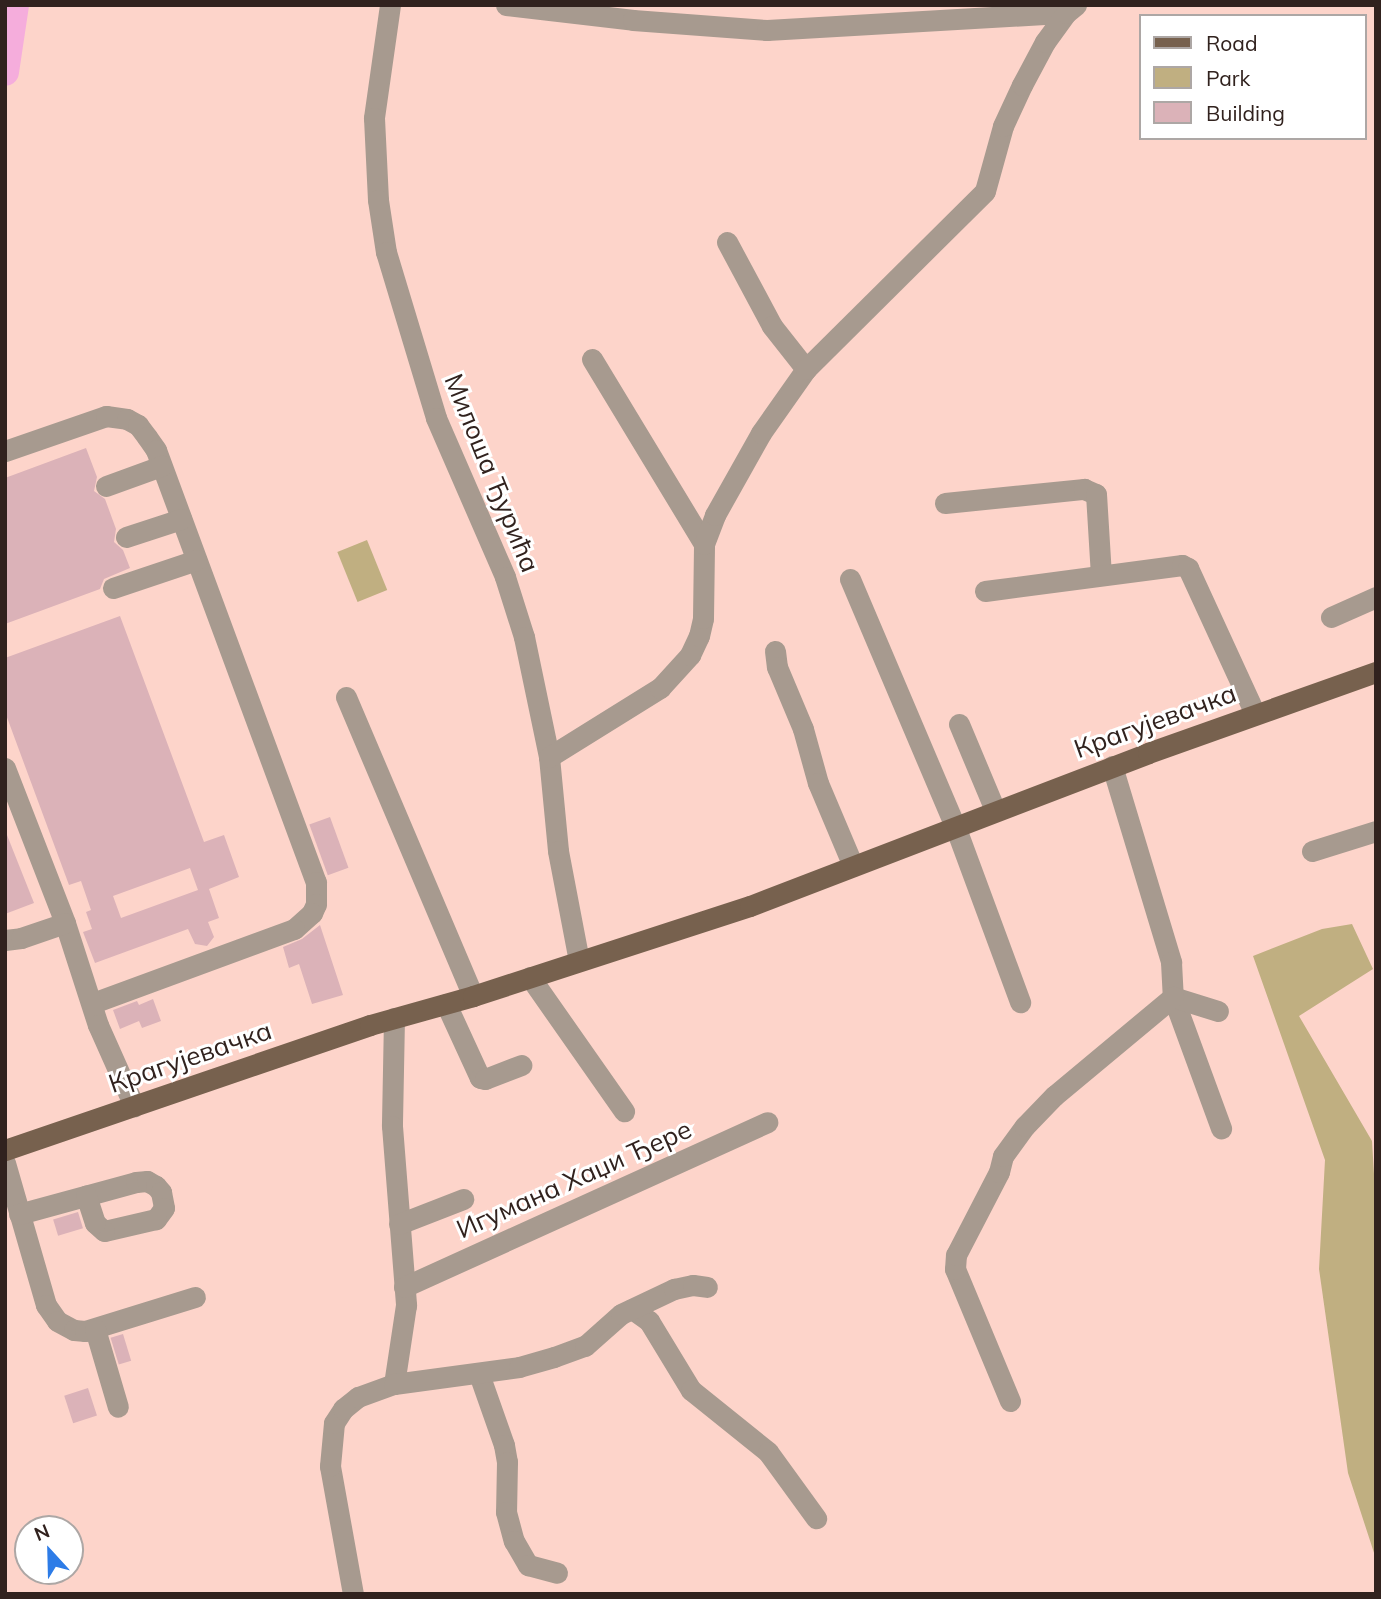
<!DOCTYPE html>
<html>
<head>
<meta charset="utf-8">
<style>
  body { margin:0 }
  #map { position:relative; width:1381px; height:1599px; overflow:hidden; background:#fdd4ca; font-family:Mulish,sans-serif }
  div>[style] { position:absolute }
  [style*='--x'] { left:calc(var(--x)*1px); top:calc(var(--y)*1px); width:calc(var(--w)*1px); rotate:calc(var(--a)*1deg) }
  .green>* { inset:0; background:#c0af81; transform-origin:0 0 }
  .river>* { height:28px; margin:-14px; padding:0 14px; transform-origin:14px; border-radius:14px; background:#f5addc }
  .building>* { inset:0; background:#dbb2b8; transform-origin:0 0 }
  .minor>* { height:21px; margin:-10.5px; padding:0 10.5px; transform-origin:10.5px; border-radius:10.5px; background:#a79a8f }
  .major>* { height:21px; margin:-10.5px; padding:0 10.5px; transform-origin:10.5px; border-radius:10.5px; background:#77614e }
  span { translate:-50% -50%; white-space:nowrap; text-align:center; line-height:1.15; -webkit-text-stroke:6px #fff; paint-order:stroke }
  .street-label { font-size:26px; color:#31221e }
  .frame { position:absolute; inset:0; border:7px solid #31221e; pointer-events:none }
  .legend { position:absolute; left:1139px; top:14px; width:228px; height:126px; box-sizing:border-box; background:#fff; border:2px solid #ada7a5; margin:0; padding:9px 12px; list-style:none; font-size:21px; color:#31221e }
  .legend li { display:flex; align-items:center; gap:14px; height:35px }
  .legend b { width:35px; border:2px solid #ada7a5 }
  .north { position:absolute; left:14px; top:1515px; width:70px; height:70px; box-sizing:border-box; background:#fff; border:2px solid #ada7a5; border-radius:50%; rotate:338deg; font-size:19px; font-weight:700; line-height:28px; text-align:center; color:#31221e }
  .north::after { content:''; display:block; margin:auto; width:24px; height:32px; background:#2d7ce7; clip-path:polygon(50% 0,100% 100%,50% 72%,0 100%) }
</style>
</head>
<body>
<div id="map">
  <div class="green">
    <i style="left:367px;top:540px;width:54px;height:32px;rotate:68deg"></i>
    <i style="clip-path:polygon(1352px 924px,1373px 969px,1299px 1016px,1372px 1141px,1376px 1207px,1376px 1559px,1348px 1473px,1319px 1269px,1325px 1160px,1253px 956px,1322px 929px)"></i>
  </div>
  <div class="river">
    <i style="--x:5;--y:72;--w:68;--a:-81.5"></i>
  </div>
  <div class="building">
    <i style="clip-path:polygon(86px 448px,97px 477px,94px 491px,105px 499px,116px 529px,114px 542px,123px 550px,130px 568px,104px 579px,100px 589px,5px 624px,5px 478px)"></i>
    <i style="clip-path:polygon(evenodd,120px 616px,204px 842px,224px 835px,239px 877px,209px 889px,219px 918px,208px 922px,214px 937px,207px 946px,195px 944px,188px 929px,95px 963px,83px 932px,92px 929px,86px 912px,91px 910px,81px 881px,69px 885px,5px 712px,5px 658px,120px 616px,190px 868px,198px 890px,121px 918px,113px 896px,190px 868px)"></i>
    <i style="left:330px;top:817px;width:54px;height:22px;rotate:70deg"></i>
    <i style="clip-path:polygon(5px 830px,34px 903px,5px 914px)"></i>
    <i style="clip-path:polygon(320px 925px,343px 995px,312px 1004px,299px 964px,289px 968px,283px 947px,302px 939px)"></i>
    <i style="clip-path:polygon(153px 999px,161px 1021px,142px 1028px,139px 1021px,120px 1029px,113px 1010px,137px 1001px,139px 1005px)"></i>
    <i style="left:78px;top:1212px;width:17px;height:26px;rotate:73deg"></i>
    <i style="left:123px;top:1334px;width:28px;height:13px;rotate:73deg"></i>
    <i style="left:88px;top:1388px;width:29px;height:25px;rotate:72deg"></i>
  </div>
  <div class="minor">
    <i style="--x:390;--y:5;--w:114;--a:98.1"></i>
    <i style="--x:374;--y:118;--w:82;--a:87.2"></i>
    <i style="--x:378;--y:200;--w:53;--a:81.3"></i>
    <i style="--x:386;--y:252;--w:173;--a:73.2"></i>
    <i style="--x:436;--y:418;--w:173;--a:66.5"></i>
    <i style="--x:505;--y:577;--w:63;--a:72.4"></i>
    <i style="--x:524;--y:637;--w:123;--a:78.2"></i>
    <i style="--x:549;--y:757;--w:94;--a:84.5"></i>
    <i style="--x:558;--y:851;--w:112;--a:79.2"></i>
    <i style="--x:506;--y:5;--w:128;--a:6.7"></i>
    <i style="--x:633;--y:20;--w:134;--a:4.3"></i>
    <i style="--x:767;--y:30;--w:299;--a:-3.3"></i>
    <i style="--x:727;--y:242;--w:95;--a:61.8"></i>
    <i style="--x:772;--y:326;--w:55;--a:51.7"></i>
    <i style="--x:592;--y:359;--w:216;--a:58.8"></i>
    <i style="--x:5;--y:451;--w:107;--a:-19.1"></i>
    <i style="--x:106;--y:416;--w:21;--a:8"></i>
    <i style="--x:127;--y:419;--w:13;--a:29"></i>
    <i style="--x:138;--y:425;--w:15;--a:53"></i>
    <i style="--x:147;--y:437;--w:16;--a:55"></i>
    <i style="--x:156;--y:450;--w:461;--a:69.7"></i>
    <i style="--x:316;--y:882;--w:22;--a:90"></i>
    <i style="--x:316;--y:904;--w:10;--a:114"></i>
    <i style="--x:312;--y:913;--w:24;--a:138"></i>
    <i style="--x:294;--y:929;--w:214;--a:159.8"></i>
    <i style="--x:106;--y:486;--w:59;--a:-20"></i>
    <i style="--x:945;--y:503;--w:140;--a:-5.8"></i>
    <i style="--x:1084;--y:489;--w:13;--a:23"></i>
    <i style="--x:1096;--y:494;--w:81;--a:86.5"></i>
    <i style="--x:126;--y:537;--w:58;--a:-18.1"></i>
    <i style="--x:850;--y:579;--w:268;--a:67"></i>
    <i style="--x:955;--y:826;--w:188;--a:69.7"></i>
    <i style="--x:113;--y:588;--w:88;--a:-18.6"></i>
    <i style="--x:985;--y:591;--w:199;--a:-7.5"></i>
    <i style="--x:1182;--y:565;--w:7;--a:27"></i>
    <i style="--x:1188;--y:568;--w:161;--a:65.3"></i>
    <i style="--x:1331;--y:617;--w:49;--a:-24"></i>
    <i style="--x:775;--y:651;--w:16;--a:83"></i>
    <i style="--x:777;--y:667;--w:67;--a:67.2"></i>
    <i style="--x:803;--y:729;--w:56;--a:74.5"></i>
    <i style="--x:818;--y:783;--w:90;--a:67.1"></i>
    <i style="--x:346;--y:697;--w:325;--a:67"></i>
    <i style="--x:959;--y:724;--w:93;--a:67.3"></i>
    <i style="--x:549;--y:757;--w:131;--a:-31.9"></i>
    <i style="--x:660;--y:688;--w:45;--a:-47.7"></i>
    <i style="--x:690;--y:655;--w:21;--a:-65"></i>
    <i style="--x:699;--y:636;--w:18;--a:-77"></i>
    <i style="--x:703;--y:618;--w:74;--a:-89.2"></i>
    <i style="--x:704;--y:544;--w:31;--a:-69"></i>
    <i style="--x:715;--y:515;--w:94;--a:-60.7"></i>
    <i style="--x:761;--y:433;--w:78;--a:-54.9"></i>
    <i style="--x:806;--y:369;--w:252;--a:-44.8"></i>
    <i style="--x:985;--y:191;--w:67;--a:-74.5"></i>
    <i style="--x:1003;--y:126;--w:45;--a:-65.1"></i>
    <i style="--x:1022;--y:85;--w:49;--a:-61.9"></i>
    <i style="--x:1045;--y:42;--w:36;--a:-54"></i>
    <i style="--x:1066;--y:13;--w:13;--a:-39"></i>
    <i style="--x:1112;--y:766;--w:205;--a:73.2"></i>
    <i style="--x:1171;--y:962;--w:35;--a:87"></i>
    <i style="--x:1173;--y:997;--w:140;--a:69.9"></i>
    <i style="--x:5;--y:768;--w:166;--a:68.8"></i>
    <i style="--x:65;--y:923;--w:107;--a:72.1"></i>
    <i style="--x:98;--y:1025;--w:89;--a:66"></i>
    <i style="--x:1312;--y:851;--w:67;--a:-17.4"></i>
    <i style="--x:5;--y:940;--w:16;--a:-7"></i>
    <i style="--x:21;--y:938;--w:46;--a:-18.8"></i>
    <i style="--x:530;--y:977;--w:164;--a:55"></i>
    <i style="--x:1173;--y:997;--w:47;--a:17.3"></i>
    <i style="--x:446;--y:1004;--w:81;--a:65.3"></i>
    <i style="--x:480;--y:1078;--w:5;--a:11"></i>
    <i style="--x:485;--y:1079;--w:39;--a:-21"></i>
    <i style="--x:394;--y:1018;--w:108;--a:91.1"></i>
    <i style="--x:392;--y:1126;--w:180;--a:85.5"></i>
    <i style="--x:406;--y:1305;--w:80;--a:98.6"></i>
    <i style="--x:5;--y:1163;--w:148;--a:73.9"></i>
    <i style="--x:46;--y:1305;--w:19;--a:55"></i>
    <i style="--x:57;--y:1321;--w:19;--a:28"></i>
    <i style="--x:74;--y:1330;--w:11;--a:5"></i>
    <i style="--x:85;--y:1331;--w:115;--a:-17.2"></i>
    <i style="--x:19;--y:1214;--w:121;--a:-15.3"></i>
    <i style="--x:136;--y:1182;--w:11;--a:-5"></i>
    <i style="--x:147;--y:1181;--w:10;--a:29"></i>
    <i style="--x:156;--y:1186;--w:8;--a:50"></i>
    <i style="--x:161;--y:1192;--w:16;--a:79"></i>
    <i style="--x:164;--y:1208;--w:14;--a:126"></i>
    <i style="--x:156;--y:1219;--w:53;--a:167"></i>
    <i style="--x:104;--y:1231;--w:12;--a:-138"></i>
    <i style="--x:95;--y:1223;--w:29;--a:-108"></i>
    <i style="--x:399;--y:1224;--w:69;--a:-21.3"></i>
    <i style="--x:404;--y:1287;--w:399;--a:-24.4"></i>
    <i style="--x:632;--y:1309;--w:21;--a:35"></i>
    <i style="--x:649;--y:1321;--w:81;--a:58.7"></i>
    <i style="--x:691;--y:1390;--w:99;--a:38.8"></i>
    <i style="--x:768;--y:1452;--w:82;--a:54"></i>
    <i style="--x:95;--y:1329;--w:81;--a:73.6"></i>
    <i style="--x:479;--y:1374;--w:75;--a:70.6"></i>
    <i style="--x:504;--y:1445;--w:17;--a:80"></i>
    <i style="--x:507;--y:1462;--w:50;--a:91.1"></i>
    <i style="--x:506;--y:1512;--w:30;--a:75"></i>
    <i style="--x:514;--y:1541;--w:28;--a:60"></i>
    <i style="--x:528;--y:1565;--w:30;--a:15"></i>
    <i style="--x:1010;--y:1401;--w:143;--a:-112.6"></i>
    <i style="--x:955;--y:1269;--w:14;--a:-86"></i>
    <i style="--x:956;--y:1255;--w:93;--a:-62.6"></i>
    <i style="--x:999;--y:1172;--w:16;--a:-76"></i>
    <i style="--x:1003;--y:1156;--w:37;--a:-54"></i>
    <i style="--x:1025;--y:1126;--w:42;--a:-46"></i>
    <i style="--x:1054;--y:1096;--w:155;--a:-39.8"></i>
    <i style="--x:353;--y:1594;--w:130;--a:-100.2"></i>
    <i style="--x:330;--y:1466;--w:43;--a:-84.7"></i>
    <i style="--x:334;--y:1423;--w:17;--a:-57"></i>
    <i style="--x:343;--y:1409;--w:19;--a:-39"></i>
    <i style="--x:358;--y:1397;--w:38;--a:-20"></i>
    <i style="--x:394;--y:1384;--w:126;--a:-7.7"></i>
    <i style="--x:519;--y:1367;--w:36;--a:-16"></i>
    <i style="--x:554;--y:1357;--w:33;--a:-20"></i>
    <i style="--x:585;--y:1346;--w:48;--a:-41.6"></i>
    <i style="--x:621;--y:1314;--w:59;--a:-25.3"></i>
    <i style="--x:674;--y:1289;--w:19;--a:-12"></i>
    <i style="--x:693;--y:1285;--w:14;--a:8"></i>
  </div>
  <div class="major">
    <i style="--x:5;--y:1150;--w:386;--a:-18.9"></i>
    <i style="--x:370;--y:1025;--w:107;--a:-15.7"></i>
    <i style="--x:473;--y:996;--w:291;--a:-18"></i>
    <i style="--x:750;--y:906;--w:426;--a:-21"></i>
    <i style="--x:1148;--y:753;--w:242;--a:-19.6"></i>
  </div>
  <div class="street-label">
    <span style="left:492px;top:473px;rotate:68deg">Милоша Ђурића</span>
    <span style="left:1155px;top:721px;rotate:-20deg">Крагујевачка</span>
    <span style="left:190px;top:1057px;rotate:-19deg">Крагујевачка</span>
    <span style="left:574px;top:1179px;rotate:-24deg">Игумана Хаџи Ђере</span>
  </div>
  <div class="frame"></div>
  <ul class="legend">
  <li><b style="height:9px;background:#77614e"></b>Road</li>
  <li><b style="height:19px;background:#c0af81"></b>Park</li>
  <li><b style="height:19px;background:#dbb2b8"></b>Building</li>
  </ul>
  <div class="north">N</div>
</div>
</body>
</html>
